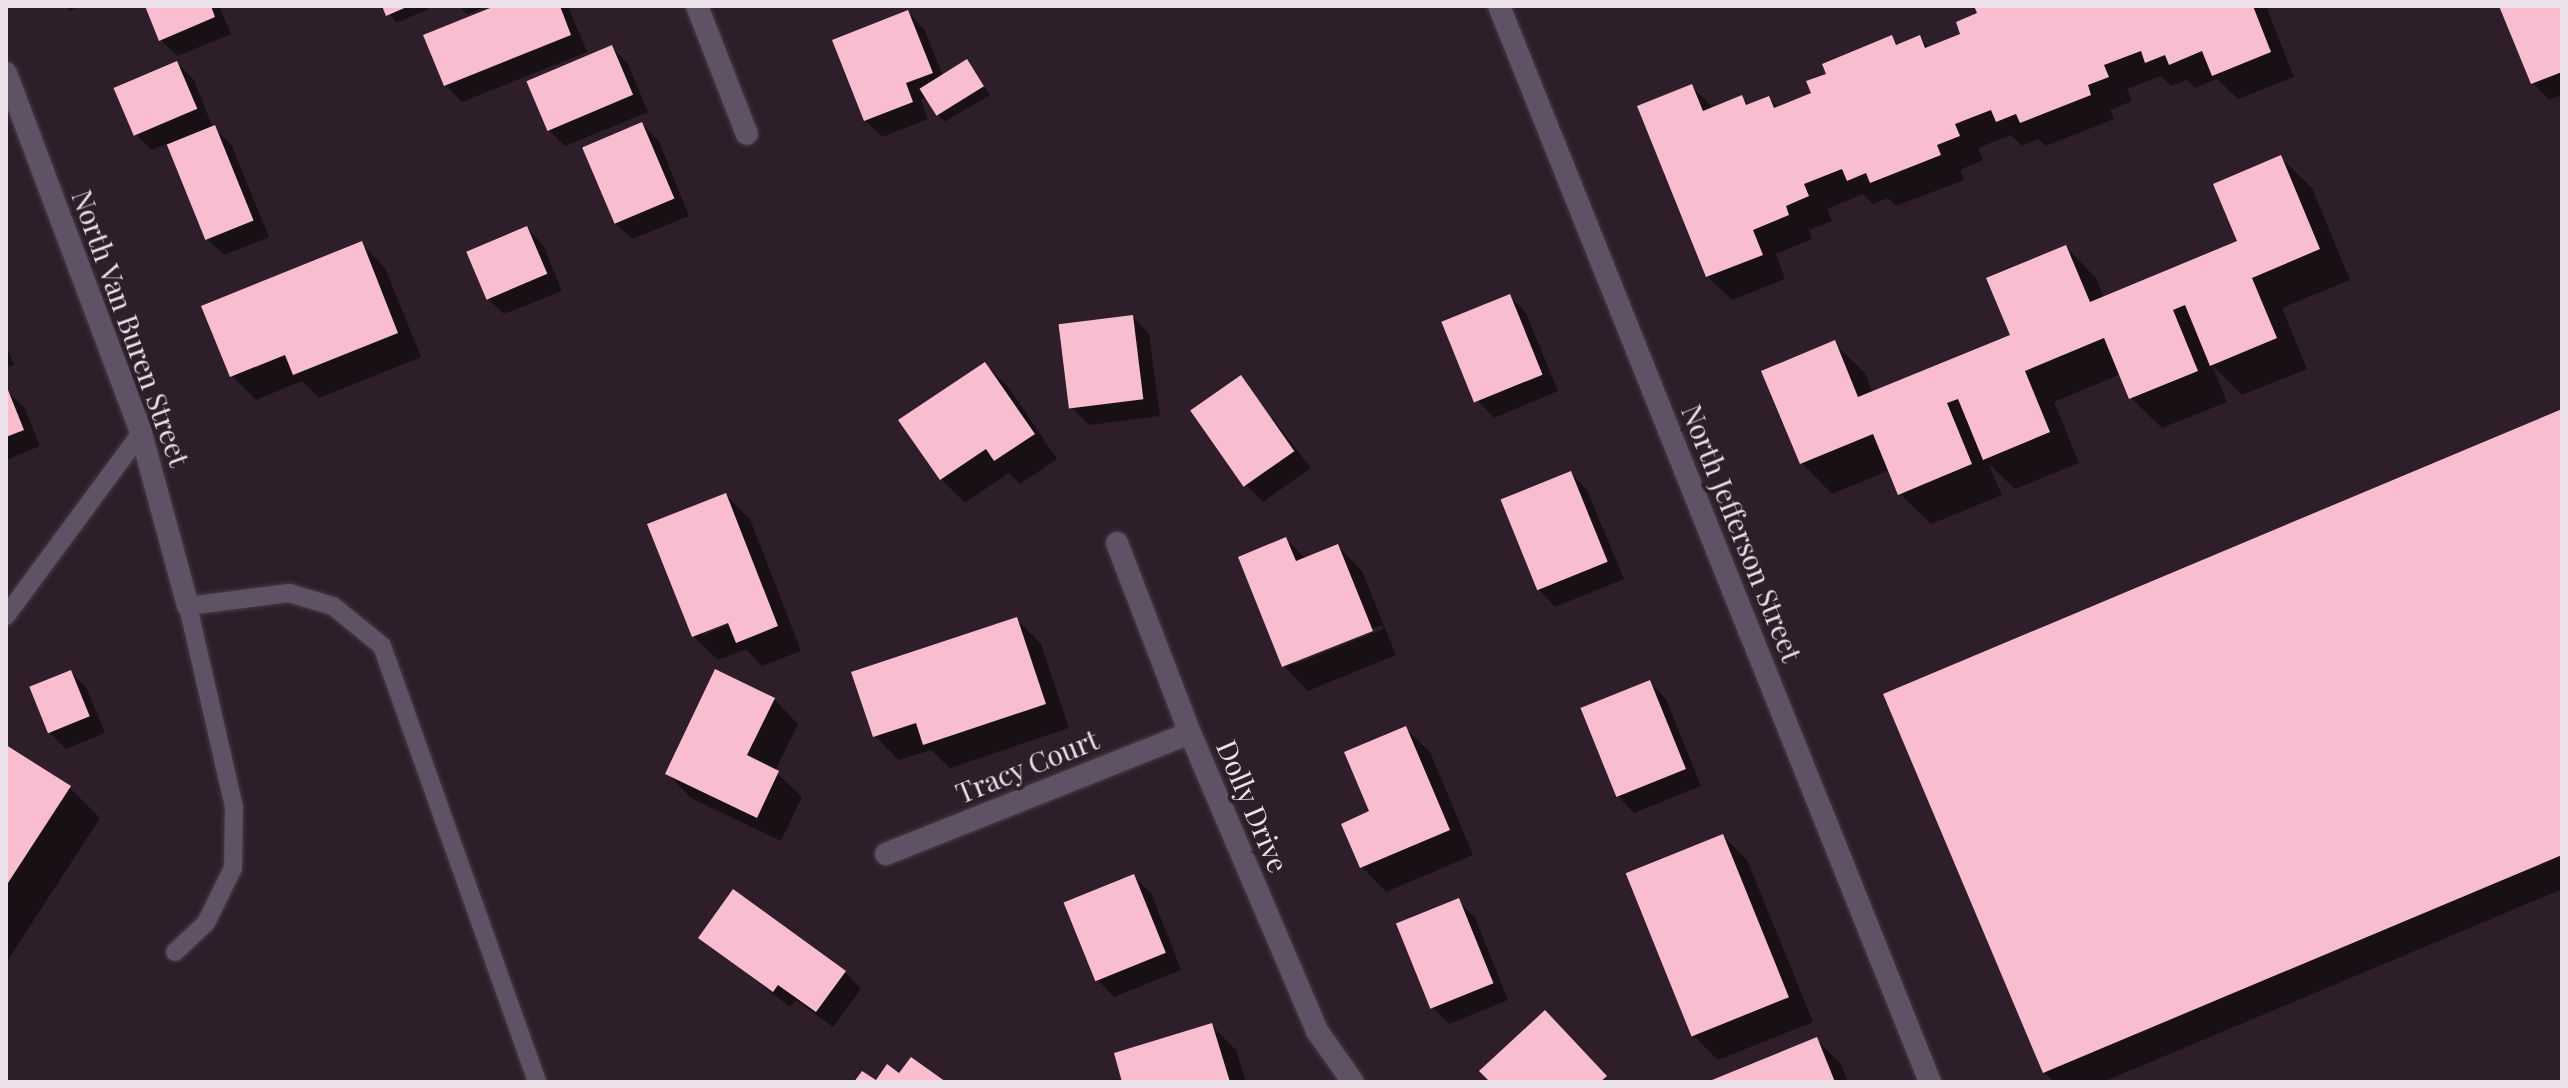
<!DOCTYPE html>
<html>
<head>
<meta charset="utf-8">
<style>
  body { margin:0 }
  #map { position:relative; width:2568px; height:1088px; overflow:hidden; background:#2e1e29; font-family:"Playfair Display",serif }
  div>[style] { position:absolute }
  [style*='--x'] { left:calc(var(--x)*1px); top:calc(var(--y)*1px); width:calc(var(--w)*1px); rotate:calc(var(--a)*1deg) }
  .shadow>* { inset:0; background:#0007 }
  .building>* { inset:0; background:#f8bdcf; transform-origin:0 0 }
  .roads { filter:drop-shadow(0 0 2px #493944) drop-shadow(0 0 2px #493944) }
  .service>* { height:18px; margin:-9px; padding:0 9px; transform-origin:9px; border-radius:9px; background:#5f5264 }
  .minor>* { height:22px; margin:-11px; padding:0 11px; transform-origin:11px; border-radius:11px; background:#5f5264 }
  span { translate:-50% -50%; white-space:nowrap; text-align:center; line-height:1.15; -webkit-text-stroke:8px #2e1e29; paint-order:stroke }
  .street-label { font-size:28px; color:#ece1e8 }
  .frame { position:absolute; inset:0; border:8px solid #ece1e8; pointer-events:none }
</style>
</head>
<body>
<div id="map">
  <div class="shadow">
    <i style="clip-path:polygon(65px 6px,81px 6px,70px 11px)"></i>
    <i style="clip-path:polygon(147px 6px,219px 6px,231px 34px,177px 56px,161px 40px)"></i>
    <i style="clip-path:polygon(384px 6px,428px 6px,429px 9px,396px 23px)"></i>
    <i style="clip-path:polygon(459px 6px,488px 6px,467px 14px)"></i>
    <i style="clip-path:polygon(501px 6px,568px 6px,587px 52px,462px 102px,445px 85px)"></i>
    <i style="clip-path:polygon(1976px 6px,2266px 6px,2294px 77px,2238px 99px,2217px 79px,2195px 88px,2187px 80px,2171px 86px,2161px 76px,2127px 89px,2132px 101px,2110px 110px,2114px 119px,2046px 146px,2038px 139px,2022px 146px,2011px 135px,1978px 148px,1983px 160px,1960px 170px,1964px 180px,1896px 206px,1888px 198px,1873px 204px,1863px 194px,1827px 209px,1832px 221px,1809px 230px,1812px 239px,1776px 254px,1785px 279px,1732px 300px,1707px 276px,1691px 86px,1714px 109px,1742px 98px,1750px 106px,1769px 98px,1779px 108px,1814px 94px,1828px 75px,1891px 38px,1900px 46px,1920px 38px,1930px 48px,1963px 35px,1979px 14px)"></i>
    <i style="clip-path:polygon(2501px 6px,2562px 6px,2562px 95px,2549px 100px,2533px 83px)"></i>
    <i style="clip-path:polygon(908px 12px,924px 29px,943px 76px,967px 62px,990px 95px,944px 122px,926px 98px,921px 100px,928px 119px,882px 137px,865px 120px)"></i>
    <i style="clip-path:polygon(612px 47px,628px 64px,648px 112px,565px 146px,548px 129px)"></i>
    <i style="clip-path:polygon(177px 63px,194px 80px,213px 128px,231px 144px,269px 237px,224px 255px,207px 239px,169px 143px,152px 150px,135px 134px)"></i>
    <i style="clip-path:polygon(642px 124px,659px 141px,689px 216px,632px 239px,615px 223px)"></i>
    <i style="clip-path:polygon(2281px 158px,2312px 188px,2350px 280px,2282px 308px,2307px 369px,2242px 395px,2212px 365px,2227px 402px,2162px 428px,2131px 398px,2121px 374px,2054px 402px,2079px 463px,2015px 489px,1988px 463px,2002px 495px,1931px 524px,1900px 494px,1890px 470px,1832px 494px,1802px 463px,1834px 343px,1865px 373px,1873px 393px,2012px 336px,2066px 247px,2096px 278px,2104px 298px,2239px 242px)"></i>
    <i style="clip-path:polygon(527px 228px,543px 245px,562px 291px,504px 314px,487px 298px)"></i>
    <i style="clip-path:polygon(361px 244px,385px 268px,421px 357px,319px 398px,302px 381px,256px 400px,232px 376px)"></i>
    <i style="clip-path:polygon(1509px 296px,1526px 313px,1558px 391px,1494px 418px,1478px 401px)"></i>
    <i style="clip-path:polygon(1133px 317px,1149px 334px,1160px 416px,1089px 425px,1072px 408px)"></i>
    <i style="clip-path:polygon(6px 345px,14px 365px,6px 368px)"></i>
    <i style="clip-path:polygon(985px 364px,1009px 388px,1057px 459px,1020px 484px,1009px 473px,965px 503px,941px 479px)"></i>
    <i style="clip-path:polygon(1240px 377px,1311px 468px,1263px 502px,1246px 485px)"></i>
    <i style="clip-path:polygon(6px 391px,24px 407px,40px 446px,6px 460px)"></i>
    <i style="clip-path:polygon(2562px 411px,2562px 889px,2103px 1082px,2054px 1082px,2044px 1072px)"></i>
    <i style="clip-path:polygon(1571px 473px,1587px 490px,1624px 579px,1555px 607px,1539px 590px)"></i>
    <i style="clip-path:polygon(evenodd,726px 495px,750px 519px,801px 651px,762px 666px,746px 649px,718px 660px,693px 636px,726px 495px,737px 617px,738px 621px,703px 635px,703px 630px,737px 617px)"></i>
    <i style="clip-path:polygon(evenodd,1286px 539px,1306px 559px,1338px 546px,1362px 571px,1396px 655px,1308px 691px,1284px 666px,1240px 558px,1286px 539px,1382px 625px,1383px 629px,1293px 665px,1293px 661px,1382px 625px)"></i>
    <i style="clip-path:polygon(1016px 619px,1041px 644px,1069px 728px,950px 768px,931px 750px,899px 760px,875px 736px)"></i>
    <i style="clip-path:polygon(71px 672px,87px 689px,105px 733px,66px 749px,49px 732px,31px 688px)"></i>
    <i style="clip-path:polygon(1649px 682px,1666px 699px,1701px 786px,1634px 813px,1618px 796px)"></i>
    <i style="clip-path:polygon(774px 699px,798px 724px,775px 771px,802px 797px,781px 841px,691px 798px,667px 773px)"></i>
    <i style="clip-path:polygon(1405px 728px,1430px 752px,1473px 855px,1386px 892px,1362px 867px,1372px 812px)"></i>
    <i style="clip-path:polygon(6px 747px,69px 787px,100px 818px,6px 963px)"></i>
    <i style="clip-path:polygon(1723px 836px,1747px 860px,1813px 1022px,1718px 1060px,1694px 1036px)"></i>
    <i style="clip-path:polygon(1134px 877px,1151px 893px,1181px 970px,1114px 997px,1098px 980px)"></i>
    <i style="clip-path:polygon(1458px 901px,1475px 918px,1508px 1000px,1449px 1024px,1432px 1007px,1399px 925px)"></i>
    <i style="clip-path:polygon(701px 938px,845px 972px,861px 989px,833px 1027px,796px 1000px,790px 1007px)"></i>
    <i style="clip-path:polygon(1212px 1026px,1236px 1050px,1246px 1082px,1124px 1082px)"></i>
    <i style="clip-path:polygon(1817px 1040px,1841px 1064px,1848px 1082px,1712px 1082px)"></i>
  </div>
  <div class="building">
    <i style="clip-path:polygon(145px 6px,211px 6px,215px 17px,159px 41px)"></i>
    <i style="clip-path:polygon(382px 6px,409px 6px,386px 16px)"></i>
    <i style="clip-path:polygon(495px 6px,560px 6px,571px 35px,444px 86px,423px 35px)"></i>
    <i style="clip-path:polygon(1974px 6px,2253px 6px,2271px 52px,2212px 76px,2202px 51px,2169px 65px,2165px 55px,2145px 63px,2141px 51px,2104px 65px,2109px 77px,2088px 85px,2091px 95px,2020px 123px,2016px 114px,1996px 122px,1991px 110px,1955px 124px,1960px 136px,1937px 145px,1941px 155px,1870px 183px,1866px 173px,1847px 181px,1842px 169px,1804px 184px,1809px 196px,1786px 206px,1789px 215px,1753px 230px,1763px 255px,1706px 277px,1637px 106px,1692px 84px,1703px 111px,1742px 95px,1746px 105px,1769px 96px,1774px 108px,1811px 93px,1806px 81px,1826px 74px,1822px 64px,1892px 35px,1896px 45px,1920px 35px,1925px 48px,1960px 34px,1956px 22px,1977px 13px)"></i>
    <i style="clip-path:polygon(2499px 6px,2562px 6px,2562px 72px,2531px 84px)"></i>
    <i style="clip-path:polygon(908px 10px,933px 73px,906px 83px,913px 102px,864px 121px,832px 40px)"></i>
    <i style="left:612px;top:45px;width:54px;height:93px;rotate:67deg"></i>
    <i style="left:967px;top:59px;width:32px;height:56px;rotate:58deg"></i>
    <i style="left:177px;top:61px;width:52px;height:69px;rotate:67deg"></i>
    <i style="left:642px;top:122px;width:83px;height:65px;rotate:67deg"></i>
    <i style="left:215px;top:125px;width:103px;height:52px;rotate:68deg"></i>
    <i style="clip-path:polygon(2281px 155px,2320px 249px,2252px 278px,2277px 338px,2210px 366px,2185px 305px,2173px 310px,2198px 371px,2129px 399px,2104px 338px,2025px 371px,2050px 432px,1983px 460px,1958px 399px,1947px 403px,1972px 464px,1898px 495px,1873px 434px,1800px 464px,1761px 371px,1835px 340px,1858px 397px,2010px 335px,1986px 278px,2066px 245px,2090px 302px,2237px 241px,2213px 184px)"></i>
    <i style="left:527px;top:226px;width:52px;height:66px;rotate:67deg"></i>
    <i style="clip-path:polygon(362px 241px,398px 333px,293px 375px,285px 355px,230px 377px,201px 306px)"></i>
    <i style="left:1510px;top:294px;width:87px;height:74px;rotate:68deg"></i>
    <i style="left:1133px;top:315px;width:85px;height:75px;rotate:83deg"></i>
    <i style="clip-path:polygon(985px 362px,1035px 434px,994px 461px,986px 449px,940px 480px,898px 420px)"></i>
    <i style="left:1241px;top:375px;width:93px;height:62px;rotate:55deg"></i>
    <i style="clip-path:polygon(6px 385px,24px 430px,6px 437px)"></i>
    <i style="clip-path:polygon(2562px 409px,2562px 855px,2043px 1073px,1883px 694px)"></i>
    <i style="left:1571px;top:471px;width:98px;height:76px;rotate:68deg"></i>
    <i style="clip-path:polygon(726px 493px,778px 626px,736px 643px,728px 623px,692px 637px,647px 524px)"></i>
    <i style="clip-path:polygon(1286px 537px,1296px 561px,1338px 544px,1373px 631px,1282px 667px,1238px 557px)"></i>
    <i style="clip-path:polygon(1017px 617px,1046px 704px,923px 745px,916px 723px,873px 737px,851px 672px)"></i>
    <i style="clip-path:polygon(715px 669px,775px 698px,747px 755px,779px 771px,757px 818px,665px 774px)"></i>
    <i style="left:71px;top:670px;width:50px;height:45px;rotate:68deg"></i>
    <i style="left:1650px;top:680px;width:96px;height:75px;rotate:68deg"></i>
    <i style="clip-path:polygon(1406px 726px,1450px 830px,1360px 868px,1341px 824px,1369px 811px,1344px 752px)"></i>
    <i style="clip-path:polygon(6px 745px,71px 786px,6px 886px)"></i>
    <i style="left:1723px;top:834px;width:176px;height:105px;rotate:68deg"></i>
    <i style="left:1134px;top:874px;width:85px;height:76px;rotate:68deg"></i>
    <i style="clip-path:polygon(733px 889px,846px 971px,816px 1012px,778px 985px,773px 992px,698px 938px)"></i>
    <i style="left:1459px;top:898px;width:92px;height:68px;rotate:68deg"></i>
    <i style="clip-path:polygon(1545px 1010px,1607px 1076px,1600px 1082px,1490px 1082px,1479px 1071px)"></i>
    <i style="clip-path:polygon(1212px 1023px,1230px 1082px,1122px 1082px,1114px 1053px)"></i>
    <i style="clip-path:polygon(1817px 1037px,1835px 1082px,1707px 1082px)"></i>
    <i style="clip-path:polygon(911px 1057px,946px 1082px,854px 1082px,862px 1071px,876px 1080px,887px 1064px,899px 1073px)"></i>
  </div>
  <div class="roads">
    <div class="service">
      <i style="--x:6;--y:616;--w:227;--a:-53.6"></i>
      <i style="--x:175;--y:952;--w:42;--a:-43.1"></i>
      <i style="--x:206;--y:923;--w:61;--a:-63.9"></i>
      <i style="--x:233;--y:868;--w:61;--a:-89.1"></i>
      <i style="--x:234;--y:807;--w:206;--a:-102.9"></i>
      <i style="--x:188;--y:606;--w:102;--a:-7.3"></i>
      <i style="--x:289;--y:593;--w:46;--a:16.5"></i>
      <i style="--x:333;--y:606;--w:63;--a:39.2"></i>
      <i style="--x:382;--y:646;--w:463;--a:70.4"></i>
    </div>
    <div class="minor">
      <i style="--x:697;--y:6;--w:137;--a:68.7"></i>
      <i style="--x:1499;--y:6;--w:1159;--a:68.17"></i>
      <i style="--x:6;--y:73;--w:384;--a:69.4"></i>
      <i style="--x:141;--y:433;--w:179;--a:74.8"></i>
      <i style="--x:1117;--y:543;--w:204;--a:69"></i>
      <i style="--x:1190;--y:733;--w:324;--a:66.9"></i>
      <i style="--x:1317;--y:1031;--w:62;--a:54.8"></i>
      <i style="--x:886;--y:854;--w:327;--a:-21.7"></i>
    </div>
  </div>
  <div class="street-label">
    <span style="left:131px;top:328px;rotate:70deg">North Van Buren Street</span>
    <span style="left:1742px;top:533px;rotate:68deg">North Jefferson Street</span>
    <span style="left:1027px;top:766px;rotate:-22deg">Tracy Court</span>
    <span style="left:1253px;top:806px;rotate:67deg">Dolly Drive</span>
  </div>
  <div class="frame"></div>
</div>
</body>
</html>
